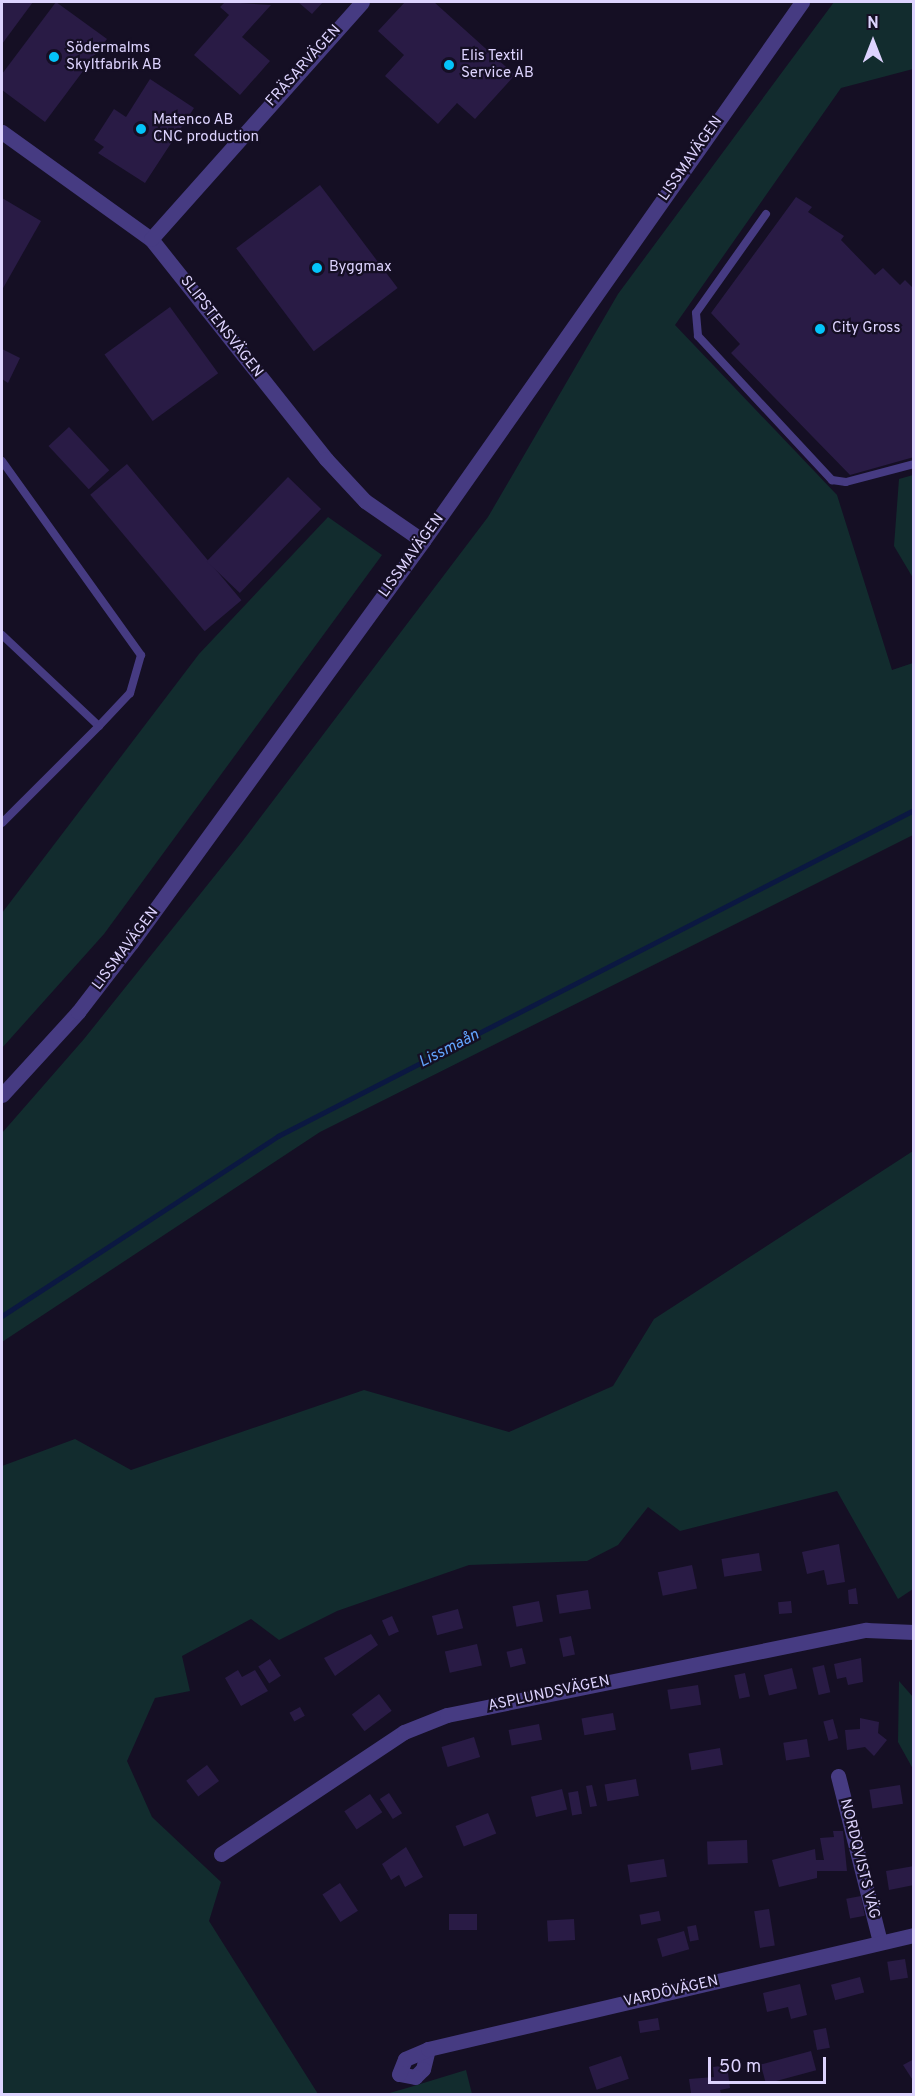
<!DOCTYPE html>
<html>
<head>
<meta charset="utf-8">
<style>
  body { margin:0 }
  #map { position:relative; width:915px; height:2096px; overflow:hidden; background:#150f24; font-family:Overpass,sans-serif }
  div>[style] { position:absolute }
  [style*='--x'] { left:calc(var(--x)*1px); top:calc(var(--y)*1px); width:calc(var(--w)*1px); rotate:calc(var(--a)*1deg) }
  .green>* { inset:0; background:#122c2e }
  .stream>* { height:4.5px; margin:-2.25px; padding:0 2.25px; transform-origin:2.25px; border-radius:2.25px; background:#0b1841 }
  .building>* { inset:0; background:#291b45; transform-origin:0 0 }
  .service>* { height:8px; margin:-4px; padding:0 4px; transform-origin:4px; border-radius:4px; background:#463b82 }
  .minor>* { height:15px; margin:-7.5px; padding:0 7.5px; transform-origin:7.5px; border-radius:7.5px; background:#463b82 }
  .tertiary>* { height:15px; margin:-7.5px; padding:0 7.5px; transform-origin:7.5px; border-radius:7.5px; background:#463b82 }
  .dots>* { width:16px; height:16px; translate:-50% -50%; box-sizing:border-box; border:3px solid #150f24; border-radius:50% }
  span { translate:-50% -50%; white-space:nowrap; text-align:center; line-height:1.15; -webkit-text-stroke:4.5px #150f24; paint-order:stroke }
  .poi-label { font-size:15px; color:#ddd3fe }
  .left { translate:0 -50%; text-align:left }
  .street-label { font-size:15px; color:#ddd3fe }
  .water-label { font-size:16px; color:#62a3fd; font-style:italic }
  .frame { position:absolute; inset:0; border:3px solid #ddd3fe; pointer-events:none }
  .north { position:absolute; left:843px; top:12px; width:60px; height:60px; -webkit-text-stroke:4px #150f24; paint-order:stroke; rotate:0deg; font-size:16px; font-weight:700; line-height:24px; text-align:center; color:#ddd3fe }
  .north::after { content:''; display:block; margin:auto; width:21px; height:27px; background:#ddd3fe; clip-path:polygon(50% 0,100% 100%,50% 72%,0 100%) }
  .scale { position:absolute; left:708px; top:2057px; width:118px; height:27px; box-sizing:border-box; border:3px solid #ddd3fe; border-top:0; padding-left:8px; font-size:18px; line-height:21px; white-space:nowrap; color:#ddd3fe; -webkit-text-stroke:4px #150f24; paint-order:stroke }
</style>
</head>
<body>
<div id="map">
  <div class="green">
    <i style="clip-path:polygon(834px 2px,913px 2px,913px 69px,841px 88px,675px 325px,837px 495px,892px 670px,913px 663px,913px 835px,320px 1132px,2px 1342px,2px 1133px,84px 1039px,241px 843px,488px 517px,618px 294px)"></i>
    <i style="clip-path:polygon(913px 475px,914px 475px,913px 578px,894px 546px,899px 479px)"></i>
    <i style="clip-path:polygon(328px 517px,382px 555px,104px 934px,2px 1048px,2px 913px,199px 654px)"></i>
    <i style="clip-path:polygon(913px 1151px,913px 1589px,898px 1599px,837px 1491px,680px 1531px,648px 1507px,618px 1545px,587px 1561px,469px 1565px,337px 1611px,279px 1640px,251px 1619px,182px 1656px,190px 1691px,155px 1698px,127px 1761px,152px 1817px,221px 1882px,209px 1921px,318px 2094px,2px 2094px,2px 1466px,75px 1439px,131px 1470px,364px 1390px,509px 1432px,613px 1386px,654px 1319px)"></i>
    <i style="clip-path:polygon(899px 1681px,913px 1697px,913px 1769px,898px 1742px)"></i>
    <i style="clip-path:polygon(466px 2070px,472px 2094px,386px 2094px,407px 2088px)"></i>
  </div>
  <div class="stream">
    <i style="--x:2;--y:1316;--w:330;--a:-33.1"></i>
    <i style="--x:278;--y:1136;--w:715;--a:-27.14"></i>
  </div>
  <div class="building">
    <i style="clip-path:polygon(2px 2px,33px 2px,2px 44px)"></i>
    <i style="clip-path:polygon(56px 2px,107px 39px,45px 122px,2px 90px,2px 74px)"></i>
    <i style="clip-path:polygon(225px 2px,271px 5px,242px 37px,270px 61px,240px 95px,194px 55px,229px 15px,220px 7px)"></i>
    <i style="clip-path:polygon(298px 2px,323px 2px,312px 14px)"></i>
    <i style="clip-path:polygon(405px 2px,434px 2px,515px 75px,475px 119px,457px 103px,438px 124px,385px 76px,404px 55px,378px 31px)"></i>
    <i style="clip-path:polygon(150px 79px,194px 108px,145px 183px,98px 153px,104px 147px,94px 140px,114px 109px,126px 117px)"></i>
    <i style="left:320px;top:185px;width:129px;height:105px;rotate:53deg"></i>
    <i style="clip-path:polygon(796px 197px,812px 207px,808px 212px,844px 236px,841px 240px,875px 275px,883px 268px,900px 285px,905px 280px,914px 289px,914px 457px,850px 475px,731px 353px,740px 344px,711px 313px)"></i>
    <i style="clip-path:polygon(2px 198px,41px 221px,2px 290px)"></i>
    <i style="left:170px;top:307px;width:82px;height:81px;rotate:54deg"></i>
    <i style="clip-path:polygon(2px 349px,20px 358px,8px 383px,2px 379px)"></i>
    <i style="left:69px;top:427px;width:59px;height:28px;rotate:47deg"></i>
    <i style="left:127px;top:464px;width:178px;height:48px;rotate:50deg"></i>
    <i style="left:288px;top:477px;width:46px;height:117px;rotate:44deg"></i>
    <i style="clip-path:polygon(839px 1544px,845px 1582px,827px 1585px,824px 1570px,807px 1574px,802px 1552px)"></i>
    <i style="left:759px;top:1553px;width:18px;height:38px;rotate:81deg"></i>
    <i style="left:692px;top:1565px;width:24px;height:35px;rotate:78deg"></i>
    <i style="clip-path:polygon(856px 1588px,858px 1604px,849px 1604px,848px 1590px)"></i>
    <i style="left:588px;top:1590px;width:19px;height:32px;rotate:81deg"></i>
    <i style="left:539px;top:1601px;width:21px;height:27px;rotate:79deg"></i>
    <i style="left:791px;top:1601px;width:12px;height:13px;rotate:85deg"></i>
    <i style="left:458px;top:1609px;width:20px;height:27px;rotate:75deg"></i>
    <i style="left:392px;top:1616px;width:17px;height:11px;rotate:66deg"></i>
    <i style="clip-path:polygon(371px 1634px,378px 1645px,335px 1676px,324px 1658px)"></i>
    <i style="left:571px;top:1636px;width:19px;height:12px;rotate:78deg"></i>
    <i style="left:477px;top:1644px;width:22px;height:33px;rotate:77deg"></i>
    <i style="left:522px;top:1648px;width:16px;height:16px;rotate:76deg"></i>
    <i style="clip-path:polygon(861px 1658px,863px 1682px,848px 1685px,846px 1677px,837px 1679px,834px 1664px)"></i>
    <i style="left:270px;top:1659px;width:20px;height:14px;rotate:57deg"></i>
    <i style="left:824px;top:1665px;width:28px;height:12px;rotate:77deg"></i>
    <i style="left:792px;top:1668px;width:21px;height:29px;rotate:76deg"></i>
    <i style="clip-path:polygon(238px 1670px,242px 1677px,255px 1670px,268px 1691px,241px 1706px,225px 1678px)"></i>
    <i style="left:745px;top:1673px;width:24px;height:11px;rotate:78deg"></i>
    <i style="left:698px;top:1685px;width:20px;height:31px;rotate:81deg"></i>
    <i style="left:379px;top:1694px;width:21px;height:34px;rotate:53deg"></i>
    <i style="left:300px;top:1707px;width:10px;height:12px;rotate:61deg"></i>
    <i style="left:613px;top:1713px;width:17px;height:32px;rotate:80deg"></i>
    <i style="clip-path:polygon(860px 1718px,879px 1722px,878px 1733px,887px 1740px,874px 1756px,865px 1747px,847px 1750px,845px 1730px,860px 1729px)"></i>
    <i style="left:833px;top:1719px;width:20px;height:10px;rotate:75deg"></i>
    <i style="left:539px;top:1724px;width:16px;height:31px;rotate:79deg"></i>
    <i style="left:474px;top:1737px;width:21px;height:34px;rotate:73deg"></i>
    <i style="left:807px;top:1739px;width:18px;height:24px;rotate:81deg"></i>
    <i style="left:720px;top:1748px;width:17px;height:32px;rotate:80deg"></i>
    <i style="left:207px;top:1765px;width:20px;height:26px;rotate:53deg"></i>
    <i style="left:636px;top:1779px;width:17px;height:32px;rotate:80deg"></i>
    <i style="clip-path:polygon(592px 1785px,597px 1806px,590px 1807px,586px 1786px)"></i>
    <i style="left:900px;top:1785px;width:19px;height:31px;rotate:81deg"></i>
    <i style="left:562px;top:1789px;width:21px;height:32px;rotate:76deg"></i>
    <i style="left:578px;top:1791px;width:23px;height:10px;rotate:80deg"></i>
    <i style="left:389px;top:1793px;width:24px;height:11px;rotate:57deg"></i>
    <i style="left:370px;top:1794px;width:22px;height:31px;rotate:56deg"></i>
    <i style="left:488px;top:1813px;width:22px;height:35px;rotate:68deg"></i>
    <i style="clip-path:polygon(833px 1831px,843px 1831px,847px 1871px,817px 1871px,817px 1878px,779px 1887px,772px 1860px,815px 1849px,816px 1860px,824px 1860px,820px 1838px,834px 1837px)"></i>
    <i style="left:747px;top:1840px;width:23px;height:40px;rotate:88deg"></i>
    <i style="clip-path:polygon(406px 1847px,423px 1877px,405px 1887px,399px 1875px,391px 1880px,382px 1864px)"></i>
    <i style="left:664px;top:1859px;width:18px;height:37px;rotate:81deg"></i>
    <i style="clip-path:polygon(914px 1866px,914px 1885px,889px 1890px,886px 1871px)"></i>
    <i style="left:340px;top:1883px;width:33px;height:21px;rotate:57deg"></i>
    <i style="left:861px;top:1896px;width:20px;height:15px;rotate:79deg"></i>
    <i style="left:769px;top:1909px;width:37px;height:15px;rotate:81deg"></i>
    <i style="left:659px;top:1911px;width:10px;height:20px;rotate:79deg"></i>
    <i style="left:449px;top:1914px;width:28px;height:16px"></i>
    <i style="left:574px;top:1919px;width:21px;height:27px;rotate:87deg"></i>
    <i style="left:696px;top:1925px;width:15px;height:9px;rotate:79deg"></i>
    <i style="left:684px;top:1931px;width:19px;height:28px;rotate:74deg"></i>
    <i style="left:905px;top:1959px;width:19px;height:18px;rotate:81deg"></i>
    <i style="left:860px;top:1977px;width:16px;height:30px;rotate:75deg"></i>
    <i style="clip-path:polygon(800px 1984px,807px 2015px,791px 2019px,788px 2007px,767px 2012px,763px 1993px)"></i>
    <i style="left:658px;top:2018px;width:12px;height:20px;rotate:81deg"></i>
    <i style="left:826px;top:2028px;width:20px;height:13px;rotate:79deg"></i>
    <i style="left:811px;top:2051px;width:20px;height:52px;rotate:75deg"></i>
    <i style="left:621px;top:2056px;width:24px;height:34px;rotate:71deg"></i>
    <i style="clip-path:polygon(914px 2059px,914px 2082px,903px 2065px)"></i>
    <i style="clip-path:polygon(727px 2065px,730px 2088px,720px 2090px,721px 2094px,691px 2093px,689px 2079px,714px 2077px,713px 2067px)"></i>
  </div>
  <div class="service">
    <i style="--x:766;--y:214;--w:121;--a:125.3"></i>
    <i style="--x:696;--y:313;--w:23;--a:85"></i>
    <i style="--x:698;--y:336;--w:197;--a:47.1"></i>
    <i style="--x:832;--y:480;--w:14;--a:8"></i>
    <i style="--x:846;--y:482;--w:70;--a:-14.8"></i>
    <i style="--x:2;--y:461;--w:239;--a:54.4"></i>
    <i style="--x:141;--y:655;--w:40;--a:106"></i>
    <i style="--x:130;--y:693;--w:45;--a:133.2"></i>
    <i style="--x:2;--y:635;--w:133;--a:43.2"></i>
    <i style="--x:99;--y:726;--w:137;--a:135"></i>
  </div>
  <div class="minor">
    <i style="--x:2;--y:132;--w:183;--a:35.7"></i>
    <i style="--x:151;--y:239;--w:281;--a:51.5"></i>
    <i style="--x:326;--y:459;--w:57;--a:47.1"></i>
    <i style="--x:365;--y:501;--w:70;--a:34.6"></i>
    <i style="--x:151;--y:239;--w:317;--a:-48.3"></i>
    <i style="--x:838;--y:1776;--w:171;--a:75.8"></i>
    <i style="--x:221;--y:1854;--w:220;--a:-33.7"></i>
    <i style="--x:404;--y:1732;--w:46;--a:-21.6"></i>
    <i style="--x:447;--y:1715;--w:428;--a:-11.5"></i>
    <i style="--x:866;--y:1630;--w:48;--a:2.4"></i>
    <i style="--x:428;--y:2049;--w:21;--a:104"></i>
    <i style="--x:423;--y:2069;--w:11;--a:135"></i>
    <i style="--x:415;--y:2077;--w:16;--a:-169"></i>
    <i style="--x:399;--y:2074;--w:16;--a:-68"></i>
    <i style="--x:405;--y:2059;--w:25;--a:-23"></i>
    <i style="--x:428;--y:2049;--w:499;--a:-13.2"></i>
  </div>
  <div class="tertiary">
    <i style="--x:2;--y:1095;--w:113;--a:-47.5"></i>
    <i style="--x:78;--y:1012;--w:87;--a:-52.5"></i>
    <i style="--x:131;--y:943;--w:497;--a:-54"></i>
    <i style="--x:423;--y:541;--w:659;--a:-54.89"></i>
  </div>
  <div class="dots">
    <i style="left:54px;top:57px;background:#04c4f9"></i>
    <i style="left:449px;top:65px;background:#04c4f9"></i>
    <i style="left:141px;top:129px;background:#04c4f9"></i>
    <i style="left:317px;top:268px;background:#04c4f9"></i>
    <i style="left:820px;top:329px;background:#04c4f9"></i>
  </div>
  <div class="poi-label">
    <span class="left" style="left:66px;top:57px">Södermalms<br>Skyltfabrik AB</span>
    <span class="left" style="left:461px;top:65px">Elis Textil<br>Service AB</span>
    <span class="left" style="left:153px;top:129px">Matenco AB<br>CNC production</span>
    <span class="left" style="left:329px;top:268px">Byggmax</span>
    <span class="left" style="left:832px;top:329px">City Gross</span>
  </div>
  <div class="street-label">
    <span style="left:304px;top:66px;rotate:-48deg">FRÄSARVÄGEN</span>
    <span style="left:691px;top:159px;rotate:-55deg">LISSMAVÄGEN</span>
    <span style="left:221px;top:327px;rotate:52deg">SLIPSTENSVÄGEN</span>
    <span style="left:412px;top:556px;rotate:-54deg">LISSMAVÄGEN</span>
    <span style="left:126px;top:949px;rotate:-53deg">LISSMAVÄGEN</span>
    <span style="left:549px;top:1694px;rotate:-12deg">ASPLUNDSVÄGEN</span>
    <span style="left:859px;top:1859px;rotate:76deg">NORDQVISTS VÄG</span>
    <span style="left:671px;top:1992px;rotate:-13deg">VARDÖVÄGEN</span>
  </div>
  <div class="water-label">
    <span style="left:449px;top:1049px;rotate:-27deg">Lissmaån</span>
  </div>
  <div class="frame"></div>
  <div class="north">N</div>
  <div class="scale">50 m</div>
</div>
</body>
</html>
